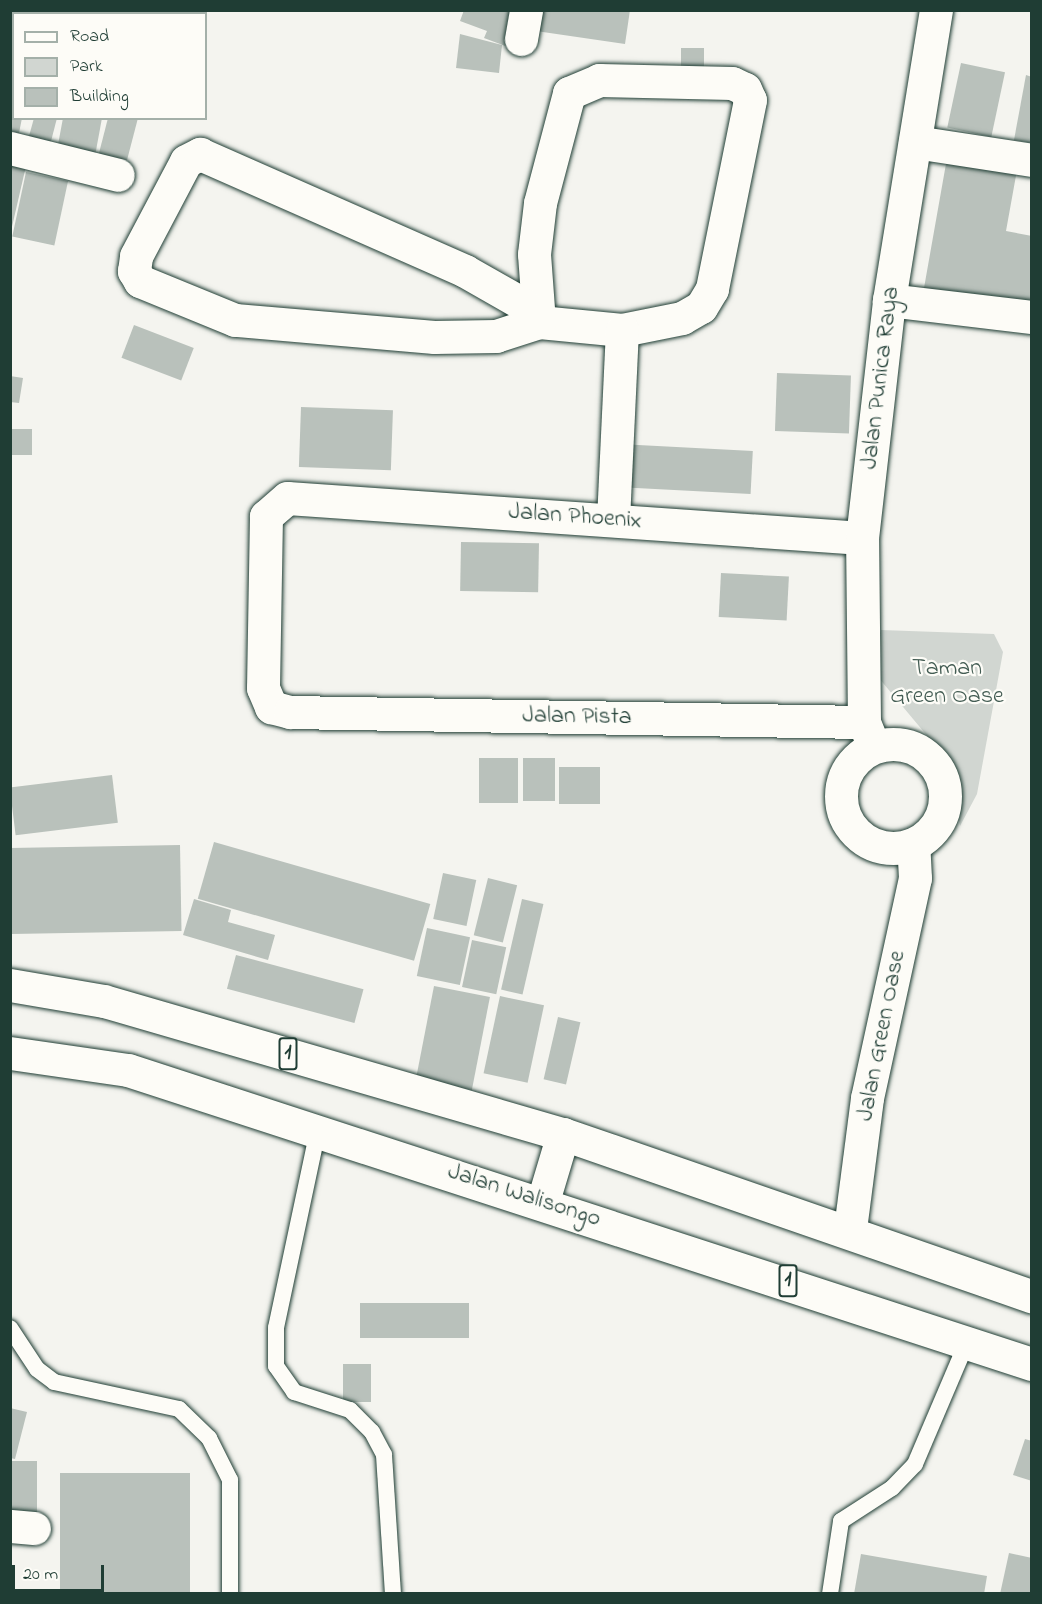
<!DOCTYPE html>
<html>
<head>
<meta charset="utf-8">
<style>
  body { margin:0 }
  #map { position:relative; width:1042px; height:1604px; overflow:hidden; background:#f4f4ef; font-family:"Indie Flower",sans-serif }
  div>[style] { position:absolute }
  [style*='--x'] { left:calc(var(--x)*1px); top:calc(var(--y)*1px); width:calc(var(--w)*1px); rotate:calc(var(--a)*1deg) }
  .green>* { inset:0; background:#d1d6d1 }
  .building>* { inset:0; background:#b9c1bb; transform-origin:0 0 }
  .roads { filter:drop-shadow(0 0 2px #1f3d34) drop-shadow(0 0 2px #1f3d34) }
  .service>* { height:16px; margin:-8px; padding:0 8px; transform-origin:8px; border-radius:8px; background:#fdfcf7 }
  .minor>* { height:33px; margin:-16.5px; padding:0 16.5px; transform-origin:16.5px; border-radius:16.5px; background:#fdfcf7 }
  .minor>.ring { margin:-16.5px; padding:0; box-sizing:content-box; background:none; border:33px solid #fdfcf7; border-radius:50% }
  .trunk>* { height:33px; margin:-16.5px; padding:0 16.5px; transform-origin:16.5px; border-radius:16.5px; background:#fdfcf7 }
  span { translate:-50% -50%; white-space:nowrap; text-align:center; line-height:1.15; -webkit-text-stroke:4.5px #fdfcf7; paint-order:stroke }
  .shield-label span { padding:2px 4px; background:#fdfcf7; border:2px solid; border-radius:4px; -webkit-text-stroke-width:0 }
  .shield-label { font-size:22px; color:#1f3d34; font-weight:700 }
  .street-label { font-size:24px; color:#1f3d34 }
  .park-label { font-size:24px; color:#435c53 }
  .frame { position:absolute; inset:0; border:12px solid #1f3d34; pointer-events:none }
  .legend { position:absolute; left:12px; top:12px; width:195px; height:108px; box-sizing:border-box; background:#fdfcf7; border:2px solid #a4b0a9; margin:0; padding:8px 10px; list-style:none; font-size:18px; color:#1f3d34 }
  .legend li { display:flex; align-items:center; gap:12px; height:30px }
  .legend b { width:30px; border:2px solid #a4b0a9 }
  .scale { position:absolute; left:12px; top:1565px; width:92px; height:27px; box-sizing:border-box; border:3px solid #1f3d34; border-top:0; padding-left:8px; font-size:18px; line-height:21px; white-space:nowrap; color:#1f3d34; -webkit-text-stroke:4px #fdfcf7; paint-order:stroke }
</style>
</head>
<body>
<div id="map">
  <div class="green">
    <i style="clip-path:polygon(881px 630px,994px 634px,1003px 652px,977px 794px,960px 826px,949px 762px,878px 677px,873px 658px)"></i>
  </div>
  <div class="building">
    <i style="clip-path:polygon(10px 10px,32px 10px,14px 14px,14px 39px)"></i>
    <i style="clip-path:polygon(59px 10px,100px 10px,58px 14px)"></i>
    <i style="clip-path:polygon(464px 10px,522px 10px,508px 47px,484px 38px,487px 31px,460px 21px)"></i>
    <i style="clip-path:polygon(539px 10px,630px 10px,625px 44px,536px 31px)"></i>
    <i style="clip-path:polygon(460px 34px,502px 45px,499px 73px,456px 68px)"></i>
    <i style="left:681px;top:48px;width:23px;height:19px"></i>
    <i style="left:961px;top:63px;width:45px;height:66px;rotate:12deg"></i>
    <i style="clip-path:polygon(1026px 75px,1032px 77px,1032px 143px,1014px 140px)"></i>
    <i style="clip-path:polygon(10px 79px,14px 118px,22px 118px,19px 133px,10px 131px)"></i>
    <i style="clip-path:polygon(34px 118px,57px 118px,48px 153px,26px 147px)"></i>
    <i style="clip-path:polygon(63px 118px,102px 118px,95px 156px,57px 150px)"></i>
    <i style="clip-path:polygon(108px 118px,138px 118px,126px 164px,98px 157px)"></i>
    <i style="clip-path:polygon(947px 158px,1017px 170px,1006px 231px,1032px 236px,1032px 307px,924px 288px)"></i>
    <i style="clip-path:polygon(10px 162px,26px 166px,11px 231px,10px 231px)"></i>
    <i style="left:26px;top:172px;width:43px;height:66px;rotate:12deg"></i>
    <i style="left:134px;top:325px;width:64px;height:35px;rotate:21deg"></i>
    <i style="left:777px;top:373px;width:74px;height:58px;rotate:2deg"></i>
    <i style="clip-path:polygon(10px 376px,23px 378px,19px 403px,10px 402px)"></i>
    <i style="left:301px;top:407px;width:92px;height:60px;rotate:2deg"></i>
    <i style="left:10px;top:429px;width:22px;height:26px"></i>
    <i style="left:619px;top:444px;width:134px;height:43px;rotate:3deg"></i>
    <i style="left:461px;top:542px;width:78px;height:49px;rotate:1deg"></i>
    <i style="left:721px;top:573px;width:68px;height:44px;rotate:3deg"></i>
    <i style="left:479px;top:758px;width:39px;height:45px"></i>
    <i style="left:523px;top:758px;width:32px;height:43px"></i>
    <i style="left:559px;top:767px;width:41px;height:37px"></i>
    <i style="left:112px;top:775px;width:48px;height:103px;rotate:83deg"></i>
    <i style="left:214px;top:842px;width:225px;height:59px;rotate:16deg"></i>
    <i style="left:180px;top:845px;width:86px;height:170px;rotate:89deg"></i>
    <i style="left:443px;top:873px;width:34px;height:47px;rotate:12deg"></i>
    <i style="left:488px;top:878px;width:30px;height:59px;rotate:14deg"></i>
    <i style="clip-path:polygon(194px 899px,231px 910px,228px 922px,275px 935px,268px 960px,183px 935px)"></i>
    <i style="left:522px;top:899px;width:22px;height:93px;rotate:13deg"></i>
    <i style="left:427px;top:928px;width:44px;height:49px;rotate:12deg"></i>
    <i style="left:472px;top:940px;width:35px;height:48px;rotate:12deg"></i>
    <i style="left:236px;top:955px;width:132px;height:35px;rotate:15deg"></i>
    <i style="left:434px;top:986px;width:57px;height:95px;rotate:11deg"></i>
    <i style="left:500px;top:996px;width:45px;height:79px;rotate:12deg"></i>
    <i style="left:558px;top:1017px;width:23px;height:64px;rotate:13deg"></i>
    <i style="left:360px;top:1303px;width:109px;height:35px"></i>
    <i style="left:343px;top:1364px;width:28px;height:38px"></i>
    <i style="clip-path:polygon(10px 1408px,27px 1412px,15px 1459px,10px 1458px)"></i>
    <i style="clip-path:polygon(1025px 1439px,1032px 1441px,1032px 1481px,1013px 1475px)"></i>
    <i style="left:10px;top:1461px;width:27px;height:52px"></i>
    <i style="left:60px;top:1473px;width:130px;height:121px"></i>
    <i style="clip-path:polygon(1009px 1553px,1032px 1558px,1032px 1594px,1000px 1594px)"></i>
    <i style="clip-path:polygon(861px 1554px,987px 1576px,984px 1594px,854px 1594px)"></i>
  </div>
  <div class="roads">
    <div class="service">
      <i style="--x:318;--y:1130;--w:202;--a:102"></i>
      <i style="--x:276;--y:1328;--w:38;--a:90"></i>
      <i style="--x:276;--y:1366;--w:32;--a:55"></i>
      <i style="--x:294;--y:1392;--w:59;--a:17.8"></i>
      <i style="--x:350;--y:1410;--w:31;--a:45"></i>
      <i style="--x:372;--y:1432;--w:26;--a:62"></i>
      <i style="--x:384;--y:1455;--w:139;--a:86.3"></i>
      <i style="--x:10;--y:1328;--w:49;--a:56.6"></i>
      <i style="--x:37;--y:1369;--w:21;--a:37"></i>
      <i style="--x:54;--y:1382;--w:128;--a:12.2"></i>
      <i style="--x:179;--y:1409;--w:42;--a:44"></i>
      <i style="--x:209;--y:1438;--w:47;--a:63.4"></i>
      <i style="--x:230;--y:1480;--w:114;--a:90"></i>
      <i style="--x:830;--y:1594;--w:74;--a:-81.4"></i>
      <i style="--x:841;--y:1521;--w:61;--a:-32.9"></i>
      <i style="--x:892;--y:1488;--w:33;--a:-46"></i>
      <i style="--x:915;--y:1464;--w:135;--a:-66.9"></i>
    </div>
    <div class="minor">
      <i style="--x:521;--y:39;--w:29;--a:-80"></i>
      <i style="--x:915;--y:142;--w:118;--a:8.7"></i>
      <i style="--x:10;--y:148;--w:111;--a:14"></i>
      <i style="--x:889;--y:300;--w:144;--a:6.8"></i>
      <i style="--x:539;--y:322;--w:68;--a:-94.2"></i>
      <i style="--x:534;--y:254;--w:51;--a:-83.3"></i>
      <i style="--x:540;--y:203;--w:114;--a:-75.2"></i>
      <i style="--x:569;--y:93;--w:33;--a:-23"></i>
      <i style="--x:599;--y:80;--w:133;--a:1.3"></i>
      <i style="--x:732;--y:83;--w:14;--a:25"></i>
      <i style="--x:745;--y:89;--w:12;--a:66"></i>
      <i style="--x:750;--y:100;--w:193;--a:101.4"></i>
      <i style="--x:712;--y:289;--w:21;--a:121"></i>
      <i style="--x:701;--y:307;--w:22;--a:150"></i>
      <i style="--x:682;--y:318;--w:61;--a:168.7"></i>
      <i style="--x:622;--y:330;--w:83;--a:-174.5"></i>
      <i style="--x:539;--y:322;--w:45;--a:162"></i>
      <i style="--x:496;--y:336;--w:62;--a:179.1"></i>
      <i style="--x:434;--y:337;--w:200;--a:-175.1"></i>
      <i style="--x:235;--y:320;--w:103;--a:-157.7"></i>
      <i style="--x:140;--y:281;--w:12;--a:-121"></i>
      <i style="--x:134;--y:271;--w:15;--a:-82"></i>
      <i style="--x:136;--y:256;--w:107;--a:-62.2"></i>
      <i style="--x:186;--y:161;--w:16;--a:-27"></i>
      <i style="--x:200;--y:154;--w:290;--a:23.8"></i>
      <i style="--x:465;--y:271;--w:67;--a:29.6"></i>
      <i style="--x:523;--y:304;--w:24;--a:48"></i>
      <i style="--x:613;--y:520;--w:190;--a:-87.3"></i>
      <i style="--x:862;--y:538;--w:576;--a:-176.02"></i>
      <i style="--x:287;--y:498;--w:28;--a:139"></i>
      <i style="--x:266;--y:516;--w:172;--a:91"></i>
      <i style="--x:263;--y:688;--w:21;--a:67"></i>
      <i style="--x:271;--y:707;--w:20;--a:15"></i>
      <i style="--x:290;--y:712;--w:574;--a:1"></i>
      <i class="ring" style="left:841px;top:744px;width:71px;height:71px"></i>
      <i style="--x:874;--y:747;--w:27;--a:-112"></i>
      <i style="--x:864;--y:722;--w:184;--a:-90.6"></i>
      <i style="--x:862;--y:538;--w:240;--a:-83.5"></i>
      <i style="--x:889;--y:300;--w:294;--a:-80.8"></i>
      <i style="--x:850;--y:1229;--w:132;--a:-82.6"></i>
      <i style="--x:867;--y:1098;--w:225;--a:-77.7"></i>
      <i style="--x:915;--y:878;--w:34;--a:-93"></i>
      <i style="--x:10;--y:1526;--w:24;--a:5"></i>
    </div>
    <div class="trunk">
      <i style="--x:10;--y:985;--w:95;--a:9.7"></i>
      <i style="--x:104;--y:1001;--w:478;--a:16.2"></i>
      <i style="--x:563;--y:1134;--w:496;--a:19.1"></i>
      <i style="--x:10;--y:1053;--w:119;--a:8.2"></i>
      <i style="--x:128;--y:1070;--w:951;--a:18.02"></i>
      <i style="--x:543;--y:1201;--w:70;--a:-73.4"></i>
    </div>
  </div>
  <div class="shield-label">
    <span style="left:288px;top:1054px">1</span>
    <span style="left:788px;top:1281px">1</span>
  </div>
  <div class="street-label">
    <span style="left:881px;top:378px;rotate:-83deg">Jalan Punica Raya</span>
    <span style="left:575px;top:517px;rotate:4deg">Jalan Phoenix</span>
    <span style="left:577px;top:717px;rotate:1deg">Jalan Pista</span>
    <span style="left:882px;top:1036px;rotate:-79deg">Jalan Green Oase</span>
    <span style="left:524px;top:1196px;rotate:18deg">Jalan Walisongo</span>
  </div>
  <div class="park-label">
    <span style="left:947px;top:683px">Taman<br>Green Oase</span>
  </div>
  <div class="frame"></div>
  <ul class="legend">
  <li><b style="height:8px;background:#fdfcf7"></b>Road</li>
  <li><b style="height:16px;background:#d1d6d1"></b>Park</li>
  <li><b style="height:16px;background:#b9c1bb"></b>Building</li>
  </ul>
  <div class="scale">20 m</div>
</div>
</body>
</html>
